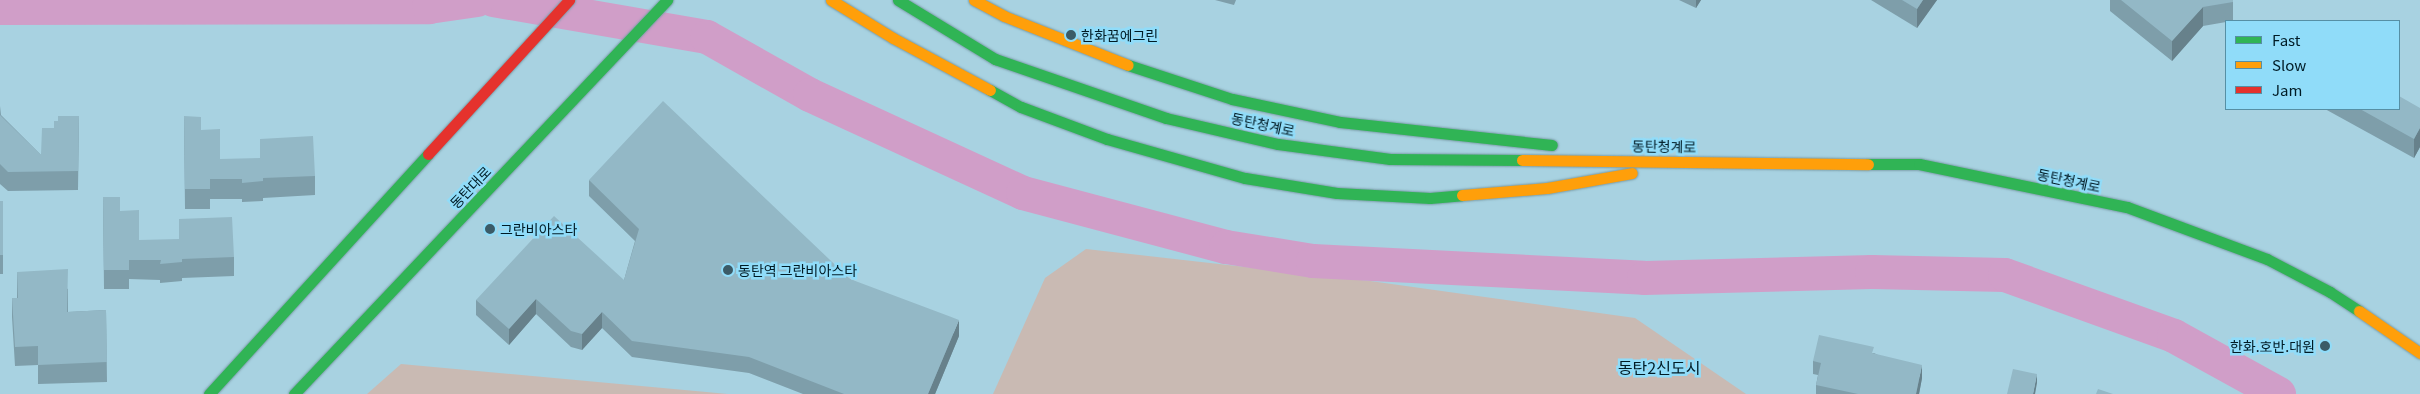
<!DOCTYPE html>
<html>
<head>
<meta charset="utf-8">
<style>
  body { margin:0 }
  #map { position:relative; width:2420px; height:394px; overflow:hidden; background:#a8d2e1; font-family:Georgia,"Noto Sans KR",serif }
  div>[style] { position:absolute }
  [style*='--x'] { left:calc(var(--x)*1px); top:calc(var(--y)*1px); width:calc(var(--w)*1px); rotate:calc(var(--a)*1deg) }
  .green>* { inset:0; background:#c9bab3 }
  .river>* { height:34px; margin:-17px; padding:0 17px; transform-origin:17px; border-radius:17px; background:#d09ec8 }
  .roads { filter:drop-shadow(0 0 1px #7a9ca7) drop-shadow(0 0 1px #7a9ca7) }
  .fast>* { height:11px; margin:-5.5px; padding:0 5.5px; transform-origin:5.5px; border-radius:5.5px; background:#30b455 }
  .slow>* { height:11px; margin:-5.5px; padding:0 5.5px; transform-origin:5.5px; border-radius:5.5px; background:#ff9f0a }
  .jam>* { height:11px; margin:-5.5px; padding:0 5.5px; transform-origin:5.5px; border-radius:5.5px; background:#e5322d }
  .wall>* { inset:0; background:#7e9eaa; transform-origin:0 0 }
  .shaded-wall>* { inset:0; background:#67818b }
  .building>* { inset:0; background:#93b8c6; transform-origin:0 0 }
  .dots>* { width:14px; height:14px; translate:-50% -50%; box-sizing:border-box; border:2px solid #90dcf9; border-radius:50% }
  span { translate:-50% -50%; white-space:nowrap; text-align:center; line-height:1.15; -webkit-text-stroke:5px #90dcf9; paint-order:stroke }
  .poi-label { font-size:14px; color:#001b25 }
  .left { translate:0 -50%; text-align:left }
  .right { translate:-100% -50%; text-align:right }
  .street-label { font-size:14px; color:#001b25 }
  .quarter-label { font-size:16px; color:#001b25 }
  .legend { position:absolute; left:2225px; top:20px; width:175px; height:90px; box-sizing:border-box; background:#90dcf9; border:1px solid #568fa4; margin:0; padding:6px 9px; list-style:none; font-size:15px; color:#001b25 }
  .legend li { display:flex; align-items:center; gap:10px; height:25px }
  .legend b { width:25px; border:1px solid #568fa4 }
</style>
</head>
<body>
<div id="map">
  <div class="green">
    <i style="clip-path:polygon(1086px 249px,1370px 281px,1635px 318px,1746px 394px,993px 394px,1045px 278px)"></i>
    <i style="clip-path:polygon(401px 364px,728px 394px,367px 394px)"></i>
  </div>
  <div class="river">
    <i style="--x:493;--y:0;--w:217;--a:9.8"></i>
    <i style="--x:707;--y:37;--w:118;--a:29.4"></i>
    <i style="--x:810;--y:95;--w:234;--a:24.7"></i>
    <i style="--x:1023;--y:193;--w:210;--a:14.9"></i>
    <i style="--x:1226;--y:247;--w:88;--a:9.1"></i>
    <i style="--x:1313;--y:261;--w:331;--a:2.9"></i>
    <i style="--x:1644;--y:278;--w:228;--a:-1.5"></i>
    <i style="--x:1872;--y:272;--w:133;--a:1.3"></i>
    <i style="--x:2005;--y:275;--w:180;--a:19.8"></i>
    <i style="--x:2174;--y:336;--w:120;--a:28.9"></i>
    <i style="--x:0;--y:8;--w:429;--a:-0.1"></i>
    <i style="--x:429;--y:7;--w:49;--a:-8.3"></i>
  </div>
  <div class="roads">
    <div class="fast">
      <i style="--x:898;--y:0;--w:114;--a:31.3"></i>
      <i style="--x:995;--y:59;--w:181;--a:19"></i>
      <i style="--x:1166;--y:118;--w:115;--a:13.1"></i>
      <i style="--x:1278;--y:144;--w:113;--a:7.6"></i>
      <i style="--x:1390;--y:159;--w:132;--a:0.4"></i>
      <i style="--x:1128;--y:65;--w:109;--a:18.1"></i>
      <i style="--x:1232;--y:99;--w:110;--a:12"></i>
      <i style="--x:1340;--y:122;--w:213;--a:6.2"></i>
      <i style="--x:990;--y:90;--w:35;--a:29"></i>
      <i style="--x:1021;--y:107;--w:92;--a:20.4"></i>
      <i style="--x:1107;--y:139;--w:143;--a:15.8"></i>
      <i style="--x:1245;--y:178;--w:93;--a:9.3"></i>
      <i style="--x:1337;--y:193;--w:93;--a:3.1"></i>
      <i style="--x:1430;--y:198;--w:32;--a:-5"></i>
      <i style="--x:1868;--y:164;--w:51;--a:0"></i>
      <i style="--x:1919;--y:164;--w:212;--a:11.7"></i>
      <i style="--x:2127;--y:207;--w:149;--a:20.4"></i>
      <i style="--x:2267;--y:259;--w:71;--a:27.6"></i>
      <i style="--x:2330;--y:292;--w:35;--a:33"></i>
      <i style="--x:209;--y:394;--w:325;--a:-47.6"></i>
      <i style="--x:294;--y:394;--w:543;--a:-46.57"></i>
    </div>
    <div class="slow">
      <i style="--x:831;--y:0;--w:73;--a:31.5"></i>
      <i style="--x:893;--y:38;--w:110;--a:28.2"></i>
      <i style="--x:974;--y:0;--w:34;--a:28"></i>
      <i style="--x:1004;--y:16;--w:133;--a:21.6"></i>
      <i style="--x:1522;--y:160;--w:346;--a:0.7"></i>
      <i style="--x:1462;--y:195;--w:85;--a:-4.7"></i>
      <i style="--x:1547;--y:188;--w:86;--a:-10"></i>
      <i style="--x:2359;--y:311;--w:74;--a:34.5"></i>
    </div>
    <div class="jam">
      <i style="--x:428;--y:154;--w:209;--a:-47.5"></i>
    </div>
  </div>
  <div class="wall">
    <i style="clip-path:polygon(1215px 0,1236px 0,1234px 5px)"></i>
    <i style="clip-path:polygon(1679px 0,1701px 0,1696px 8px)"></i>
    <i style="clip-path:polygon(1871px 0,1937px 0,1917px 28px)"></i>
    <i style="clip-path:polygon(2110px 0,2233px 0,2233px 21px,2226px 21px,2226px 22px,2203px 26px,2172px 61px,2110px 11px)"></i>
    <i style="clip-path:polygon(0 106px,1px 115px,41px 155px,54px 128px,79px 116px,78px 190px,8px 191px,0 184px)"></i>
    <i style="clip-path:polygon(2420px 108px,2420px 147px,2414px 158px,2325px 109px)"></i>
    <i style="clip-path:polygon(184px 116px,201px 130px,220px 159px,315px 176px,315px 195px,263px 198px,263px 201px,242px 202px,242px 199px,210px 199px,210px 209px,185px 209px)"></i>
    <i style="clip-path:polygon(589px 180px,850px 279px,959px 336px,935px 394px,803px 394px,749px 373px,632px 357px,602px 328px,582px 350px,571px 347px,536px 314px,509px 345px,476px 315px,476px 300px,624px 280px,635px 241px,589px 196px)"></i>
    <i style="clip-path:polygon(103px 197px,120px 211px,139px 240px,234px 257px,234px 276px,182px 278px,182px 281px,160px 283px,160px 280px,129px 279px,129px 289px,104px 289px)"></i>
    <i style="left:0;top:201px;width:3px;height:73px"></i>
    <i style="clip-path:polygon(17px 272px,68px 289px,68px 312px,106px 310px,107px 382px,38px 384px,38px 365px,15px 366px,12px 317px,12px 298px,17px 298px)"></i>
    <i style="clip-path:polygon(1874px 353px,1922px 378px,1919px 394px,1816px 394px,1816px 385px,1818px 375px,1813px 374px,1813px 361px)"></i>
  </div>
  <div class="shaded-wall">
    <i style="clip-path:polygon(1696px 0,1701px 0,1696px 8px)"></i>
    <i style="clip-path:polygon(1923px 0,1937px 0,1917px 28px,1917px 9px)"></i>
    <i style="clip-path:polygon(2203px 7px,2203px 26px,2172px 61px,2172px 41px)"></i>
    <i style="clip-path:polygon(2420px 128px,2420px 147px,2414px 158px,2414px 139px)"></i>
    <i style="clip-path:polygon(536px 299px,536px 314px,509px 345px,509px 329px)"></i>
    <i style="clip-path:polygon(602px 312px,602px 328px,582px 350px,582px 334px)"></i>
    <i style="clip-path:polygon(959px 320px,959px 336px,935px 394px,928px 394px)"></i>
    <i style="clip-path:polygon(1922px 365px,1922px 378px,1919px 394px,1916px 394px)"></i>
    <i style="clip-path:polygon(2037px 374px,2037px 383px,2035px 394px,2033px 394px)"></i>
  </div>
  <div class="building">
    <i style="clip-path:polygon(1902px 0,1923px 0,1917px 9px)"></i>
    <i style="clip-path:polygon(2121px 0,2233px 0,2233px 2px,2203px 7px,2172px 41px)"></i>
    <i style="clip-path:polygon(2399px 96px,2420px 108px,2420px 128px,2414px 139px,2360px 109px,2399px 109px)"></i>
    <i style="clip-path:polygon(663px 101px,850px 279px,959px 320px,928px 394px,844px 394px,749px 357px,632px 341px,602px 312px,582px 334px,571px 331px,536px 299px,509px 329px,476px 300px,554px 216px,624px 280px,639px 229px,589px 180px)"></i>
    <i style="clip-path:polygon(0 115px,41px 155px,42px 128px,54px 128px,54px 121px,58px 121px,58px 116px,79px 116px,78px 171px,8px 172px,0 164px)"></i>
    <i style="clip-path:polygon(184px 116px,201px 117px,201px 130px,220px 129px,220px 159px,260px 158px,260px 139px,313px 136px,315px 176px,263px 178px,263px 181px,242px 183px,242px 179px,210px 179px,210px 189px,185px 189px)"></i>
    <i style="clip-path:polygon(103px 197px,120px 197px,120px 211px,139px 210px,139px 240px,179px 239px,179px 219px,232px 217px,234px 257px,182px 259px,182px 262px,160px 264px,161px 260px,129px 260px,129px 270px,104px 270px)"></i>
    <i style="left:0;top:201px;width:3px;height:54px"></i>
    <i style="clip-path:polygon(68px 269px,67px 312px,106px 310px,107px 362px,38px 365px,38px 346px,15px 347px,12px 298px,18px 298px,17px 272px)"></i>
    <i style="clip-path:polygon(1819px 335px,1874px 347px,1872px 353px,1922px 365px,1916px 394px,1858px 394px,1816px 385px,1821px 363px,1813px 361px)"></i>
    <i style="clip-path:polygon(2013px 369px,2037px 374px,2033px 394px,2007px 394px)"></i>
    <i style="clip-path:polygon(2098px 389px,2113px 394px,2096px 394px)"></i>
  </div>
  <div class="dots">
    <i style="left:1071px;top:35px;background:#3b5b67"></i>
    <i style="left:490px;top:229px;background:#3b5b67"></i>
    <i style="left:728px;top:270px;background:#3b5b67"></i>
    <i style="left:2325px;top:346px;background:#3b5b67"></i>
  </div>
  <div class="poi-label">
    <span class="left" style="left:1081px;top:35px">한화꿈에그린</span>
    <span class="left" style="left:500px;top:229px">그란비아스타</span>
    <span class="left" style="left:738px;top:270px">동탄역 그란비아스타</span>
    <span class="right" style="left:2315px;top:346px">한화.호반.대원</span>
  </div>
  <div class="street-label">
    <span style="left:1263px;top:124px;rotate:12deg">동탄청계로</span>
    <span style="left:1664px;top:146px;rotate:1deg">동탄청계로</span>
    <span style="left:2069px;top:180px;rotate:12deg">동탄청계로</span>
    <span style="left:470px;top:187px;rotate:-46deg">동탄대로</span>
  </div>
  <div class="quarter-label">
    <span style="left:1659px;top:367px">동탄2신도시</span>
  </div>
  <ul class="legend">
  <li><b style="height:6px;background:#30b455"></b>Fast</li>
  <li><b style="height:6px;background:#ff9f0a"></b>Slow</li>
  <li><b style="height:6px;background:#e5322d"></b>Jam</li>
  </ul>
</div>
</body>
</html>
